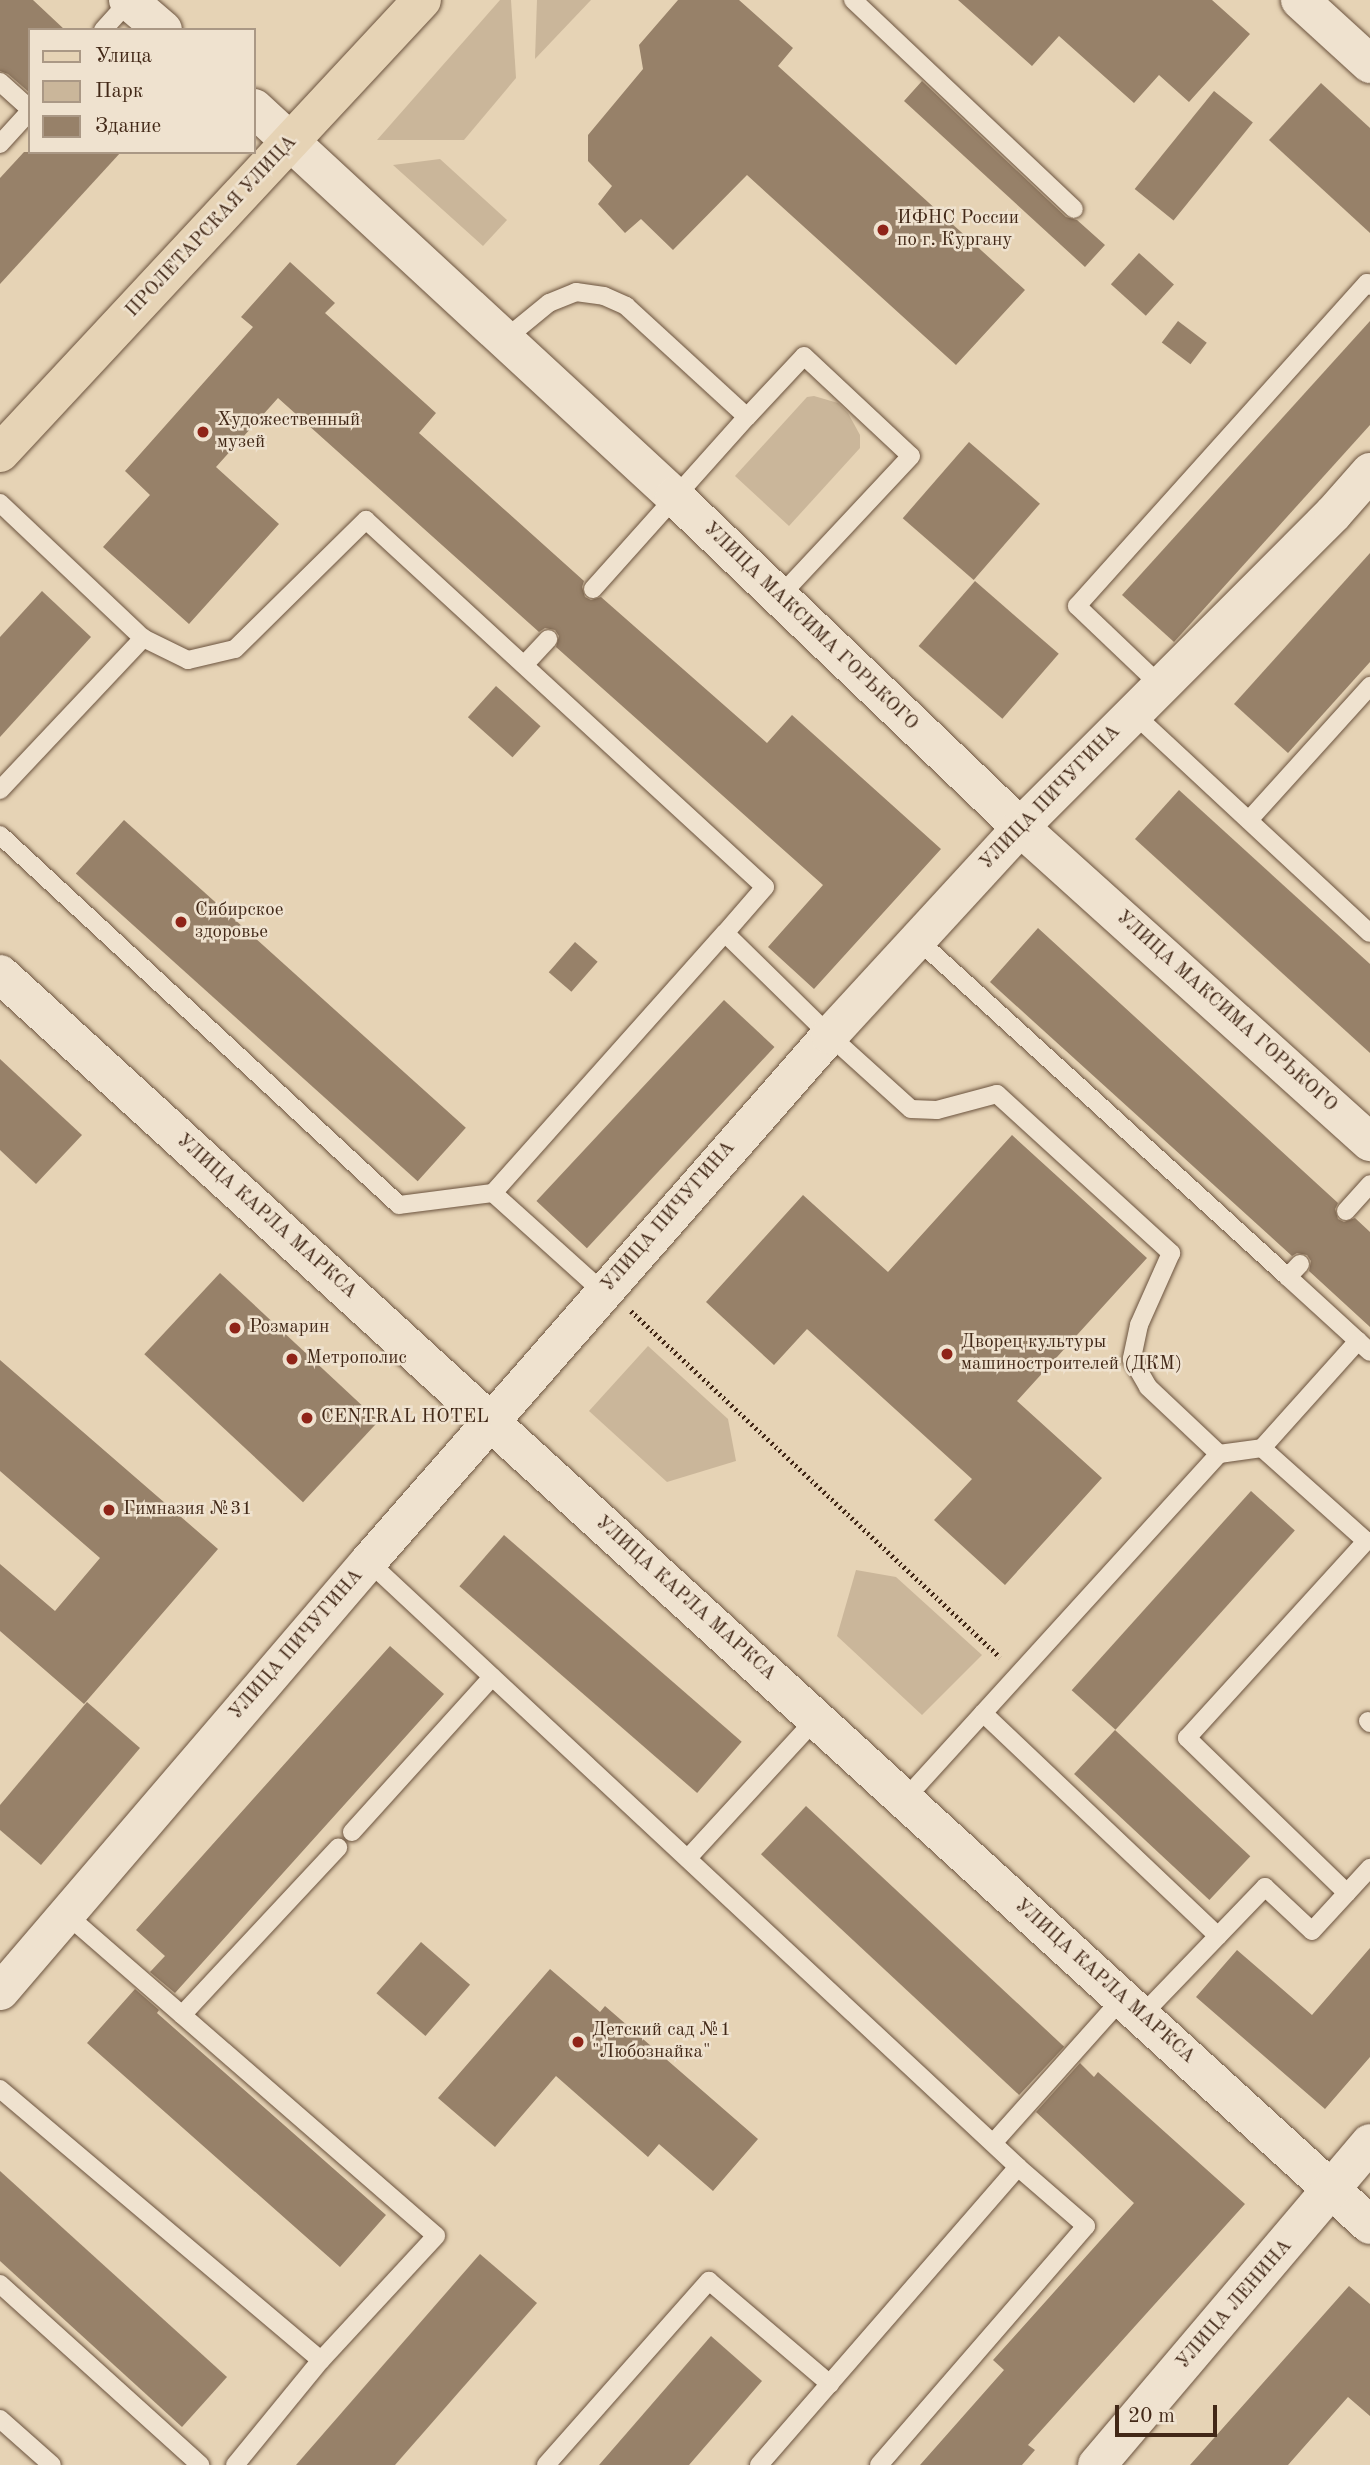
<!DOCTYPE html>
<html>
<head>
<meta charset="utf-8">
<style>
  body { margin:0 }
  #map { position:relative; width:1370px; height:2465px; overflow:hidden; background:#e6d3b5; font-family:"Old Standard TT",serif }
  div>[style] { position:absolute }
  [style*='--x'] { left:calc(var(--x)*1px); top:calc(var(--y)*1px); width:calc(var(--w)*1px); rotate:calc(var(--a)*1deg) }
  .green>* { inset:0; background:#cab69a }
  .building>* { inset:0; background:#978169; transform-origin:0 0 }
  .path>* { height:4.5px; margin-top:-2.25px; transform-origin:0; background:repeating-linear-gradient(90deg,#422817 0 2px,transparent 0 5.5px) }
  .roads { filter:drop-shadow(0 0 2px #6b533e) drop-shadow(0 0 2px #6b533e) }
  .lane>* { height:18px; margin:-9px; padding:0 9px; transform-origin:9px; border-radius:9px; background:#efe2cf }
  .street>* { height:37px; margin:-18.5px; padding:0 18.5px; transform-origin:18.5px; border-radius:18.5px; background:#efe2cf }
  .secondary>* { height:38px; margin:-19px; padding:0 19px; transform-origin:19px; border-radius:19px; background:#efe2cf }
  .primary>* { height:38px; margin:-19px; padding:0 19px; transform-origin:19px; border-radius:19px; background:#e6d3b5 }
  .dots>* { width:19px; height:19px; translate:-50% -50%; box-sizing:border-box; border:4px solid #efe2cf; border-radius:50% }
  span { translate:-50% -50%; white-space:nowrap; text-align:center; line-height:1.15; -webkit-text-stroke:5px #efe2cf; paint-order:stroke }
  .poi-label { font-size:19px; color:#422817 }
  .left { translate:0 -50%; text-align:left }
  .street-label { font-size:19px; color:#422817 }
  .legend { position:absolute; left:28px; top:28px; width:228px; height:126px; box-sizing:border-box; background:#efe2cf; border:2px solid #aa9885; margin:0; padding:9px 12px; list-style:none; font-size:21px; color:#422817 }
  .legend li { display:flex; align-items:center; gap:14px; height:35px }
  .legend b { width:35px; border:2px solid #aa9885 }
  .scale { position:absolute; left:1115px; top:2405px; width:102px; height:32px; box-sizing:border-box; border:4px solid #422817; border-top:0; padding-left:9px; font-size:21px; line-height:24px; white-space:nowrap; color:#422817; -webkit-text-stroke:5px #efe2cf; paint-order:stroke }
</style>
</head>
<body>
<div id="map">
  <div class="green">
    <i style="clip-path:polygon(500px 0,511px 0,516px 78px,464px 140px,377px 140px)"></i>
    <i style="clip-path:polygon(537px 0,591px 0,535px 59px)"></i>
    <i style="clip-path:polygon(440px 159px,507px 220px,483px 246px,393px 165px)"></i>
    <i style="clip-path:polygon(814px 396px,838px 403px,848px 413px,860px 435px,860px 448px,789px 526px,735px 476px,807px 397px)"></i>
    <i style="clip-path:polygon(648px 1346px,728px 1419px,736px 1461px,667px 1482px,589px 1411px)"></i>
    <i style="clip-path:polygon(856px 1570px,896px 1577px,982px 1655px,922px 1715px,837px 1636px)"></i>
  </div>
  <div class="building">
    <i style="clip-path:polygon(0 0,33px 0,65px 30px,30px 30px,30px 93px,8px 74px,0 71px)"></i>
    <i style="clip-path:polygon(678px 0,739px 0,793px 48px,778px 66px,1025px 290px,956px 365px,747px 175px,673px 250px,641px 219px,625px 233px,598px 204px,612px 186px,588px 161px,588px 135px,643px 69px,639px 45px)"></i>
    <i style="clip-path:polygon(958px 0,1212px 0,1250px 34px,1189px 102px,1159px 75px,1134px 103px,1059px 36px,1032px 66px)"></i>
    <i style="clip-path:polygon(922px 81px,1066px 217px,1077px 220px,1105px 245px,1085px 267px,904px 101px)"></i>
    <i style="clip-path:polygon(1321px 83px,1370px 128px,1370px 233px,1269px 140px)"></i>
    <i style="left:1214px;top:91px;width:50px;height:126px;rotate:39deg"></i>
    <i style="clip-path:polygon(24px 152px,121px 152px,0 284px,0 178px)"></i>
    <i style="left:1139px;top:253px;width:47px;height:42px;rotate:42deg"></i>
    <i style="clip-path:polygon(290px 262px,335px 303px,325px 313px,436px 413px,419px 433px,584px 581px,582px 587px,585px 597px,591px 600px,601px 597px,767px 743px,792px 715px,941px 849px,814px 989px,768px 947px,823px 885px,556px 647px,559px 636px,555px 630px,545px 628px,539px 632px,278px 398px,216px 467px,279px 524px,189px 624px,103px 547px,150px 495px,125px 471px,253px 327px,241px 317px)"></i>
    <i style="left:1178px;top:321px;width:36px;height:27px;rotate:37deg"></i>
    <i style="clip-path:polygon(1370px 321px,1370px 425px,1174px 642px,1122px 595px)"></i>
    <i style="left:969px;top:442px;width:94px;height:101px;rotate:41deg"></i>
    <i style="clip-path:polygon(1370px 553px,1370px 662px,1288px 753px,1234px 704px)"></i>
    <i style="left:975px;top:581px;width:111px;height:86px;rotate:41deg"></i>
    <i style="clip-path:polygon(42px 591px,91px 637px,0 737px,0 637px)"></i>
    <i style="left:496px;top:686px;width:60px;height:42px;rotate:42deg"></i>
    <i style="clip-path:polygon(1179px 790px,1370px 964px,1370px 1053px,1135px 839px)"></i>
    <i style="left:124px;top:820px;width:460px;height:72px;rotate:42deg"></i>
    <i style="clip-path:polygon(1038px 928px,1338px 1203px,1335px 1209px,1338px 1219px,1344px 1222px,1355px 1218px,1370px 1232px,1370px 1327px,1309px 1271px,1311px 1261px,1307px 1255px,1297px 1253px,1292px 1256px,990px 982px)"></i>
    <i style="left:575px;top:942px;width:30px;height:40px;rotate:41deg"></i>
    <i style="left:724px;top:1000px;width:69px;height:275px;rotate:43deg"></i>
    <i style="clip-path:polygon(0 1059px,82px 1135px,36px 1184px,0 1150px)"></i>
    <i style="clip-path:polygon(1012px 1135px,1147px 1258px,1017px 1401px,1102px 1478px,1005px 1585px,934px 1520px,972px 1479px,807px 1329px,774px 1365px,706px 1302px,803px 1195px,888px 1272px)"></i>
    <i style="left:220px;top:1273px;width:217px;height:111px;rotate:43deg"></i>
    <i style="clip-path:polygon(0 1360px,218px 1549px,84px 1704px,0 1631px,0 1564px,55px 1611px,100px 1558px,0 1471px)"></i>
    <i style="left:1251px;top:1491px;width:59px;height:268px;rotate:42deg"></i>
    <i style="left:504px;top:1535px;width:315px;height:68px;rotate:41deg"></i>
    <i style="clip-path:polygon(390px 1646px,444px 1694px,175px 1993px,150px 1972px,165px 1956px,136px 1930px)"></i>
    <i style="clip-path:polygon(87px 1702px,140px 1748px,41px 1865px,0 1830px,0 1805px)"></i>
    <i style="left:1115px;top:1730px;width:185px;height:60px;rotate:43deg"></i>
    <i style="left:806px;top:1806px;width:353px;height:66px;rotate:43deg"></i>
    <i style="left:421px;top:1942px;width:65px;height:68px;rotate:41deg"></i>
    <i style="clip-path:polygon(1370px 1948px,1370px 2057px,1325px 2109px,1196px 1997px,1237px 1950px,1312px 2015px)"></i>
    <i style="clip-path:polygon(550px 1969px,600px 2012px,605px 2006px,758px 2139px,713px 2191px,659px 2144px,648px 2157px,556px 2076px,495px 2147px,438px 2098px)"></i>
    <i style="clip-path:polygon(135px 1989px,159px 2010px,157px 2013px,386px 2215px,340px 2267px,87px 2043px)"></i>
    <i style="clip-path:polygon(1080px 2063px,1094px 2077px,1098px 2072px,1245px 2204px,1028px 2445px,1035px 2450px,1022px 2465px,920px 2465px,1004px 2370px,993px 2360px,1134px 2203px,1036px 2112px)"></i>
    <i style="clip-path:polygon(0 2171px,227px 2377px,182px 2427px,0 2261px)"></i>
    <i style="clip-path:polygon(480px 2254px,537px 2303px,395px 2465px,296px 2465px)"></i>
    <i style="clip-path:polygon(1349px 2286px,1370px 2304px,1370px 2416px,1348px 2397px,1288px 2465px,1190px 2465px)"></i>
    <i style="clip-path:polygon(711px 2336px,762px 2381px,689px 2465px,599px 2465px)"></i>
  </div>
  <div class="path">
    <i style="--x:631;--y:1311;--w:506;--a:43.16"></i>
  </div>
  <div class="roads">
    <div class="lane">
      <i style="--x:853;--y:0;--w:304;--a:43.4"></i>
      <i style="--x:103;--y:30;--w:39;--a:-48"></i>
      <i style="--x:0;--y:82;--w:40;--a:42"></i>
      <i style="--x:0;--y:144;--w:45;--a:-47.7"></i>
      <i style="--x:505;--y:339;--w:57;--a:-39.3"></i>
      <i style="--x:549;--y:303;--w:29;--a:-22"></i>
      <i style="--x:576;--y:292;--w:28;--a:8"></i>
      <i style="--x:604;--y:296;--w:24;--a:24"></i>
      <i style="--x:626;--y:306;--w:164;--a:42.5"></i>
      <i style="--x:747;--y:417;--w:83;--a:-46.9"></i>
      <i style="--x:804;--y:356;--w:146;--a:43.1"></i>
      <i style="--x:911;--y:456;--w:193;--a:133.1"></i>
      <i style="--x:0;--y:503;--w:197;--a:43.4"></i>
      <i style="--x:143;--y:638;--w:50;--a:26.1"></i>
      <i style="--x:188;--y:660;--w:48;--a:-13.2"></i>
      <i style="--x:235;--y:649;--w:184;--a:-44.6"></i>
      <i style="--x:366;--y:520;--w:542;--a:42.61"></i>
      <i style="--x:765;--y:887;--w:61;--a:131"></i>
      <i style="--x:725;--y:933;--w:146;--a:44.4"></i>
      <i style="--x:829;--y:1035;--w:110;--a:42.1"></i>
      <i style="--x:911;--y:1109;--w:26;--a:2"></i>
      <i style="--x:937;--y:1110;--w:62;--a:-14.9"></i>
      <i style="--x:997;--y:1094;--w:236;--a:42.4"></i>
      <i style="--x:1171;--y:1253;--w:79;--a:114"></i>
      <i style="--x:1139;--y:1325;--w:35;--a:102"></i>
      <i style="--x:1132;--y:1359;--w:32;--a:60"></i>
      <i style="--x:1148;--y:1387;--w:98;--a:43.3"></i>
      <i style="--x:593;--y:589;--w:231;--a:-48.2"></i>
      <i style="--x:525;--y:664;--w:34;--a:-47"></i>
      <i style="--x:1161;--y:686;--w:116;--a:-136.4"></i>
      <i style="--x:1077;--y:606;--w:434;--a:-48.1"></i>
      <i style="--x:1367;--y:283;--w:4;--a:45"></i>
      <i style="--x:1133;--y:713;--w:323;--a:42.9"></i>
      <i style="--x:0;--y:790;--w:209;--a:-46.7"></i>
      <i style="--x:1249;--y:820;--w:181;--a:-47.9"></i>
      <i style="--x:0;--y:835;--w:544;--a:42.84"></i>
      <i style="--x:399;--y:1205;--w:95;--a:-7.3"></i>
      <i style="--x:493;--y:1193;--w:348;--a:-48.3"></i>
      <i style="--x:918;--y:940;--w:500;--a:42.33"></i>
      <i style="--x:493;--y:1193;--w:148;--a:42"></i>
      <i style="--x:1346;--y:1211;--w:36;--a:-48"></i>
      <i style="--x:1300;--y:1264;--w:18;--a:133"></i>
      <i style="--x:1288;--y:1277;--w:111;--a:42.4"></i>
      <i style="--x:1262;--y:1448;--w:144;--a:-48.1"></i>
      <i style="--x:368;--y:1561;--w:889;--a:42.99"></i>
      <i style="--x:1018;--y:2167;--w:395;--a:131"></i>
      <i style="--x:983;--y:1713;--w:324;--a:43.5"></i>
      <i style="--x:1368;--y:1721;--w:3;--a:45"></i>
      <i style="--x:904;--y:1800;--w:468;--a:-47.7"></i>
      <i style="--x:1219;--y:1454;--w:43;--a:-7.9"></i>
      <i style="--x:1262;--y:1448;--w:140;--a:41.8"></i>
      <i style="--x:1366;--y:1541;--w:4;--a:0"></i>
      <i style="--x:352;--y:1832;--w:209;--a:-47.9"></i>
      <i style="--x:688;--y:1858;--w:189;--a:-47.4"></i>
      <i style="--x:1347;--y:1893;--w:223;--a:-135.9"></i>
      <i style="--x:1187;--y:1738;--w:266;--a:-47.7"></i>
      <i style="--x:66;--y:1914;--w:490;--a:41"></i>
      <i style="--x:436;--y:2236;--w:169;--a:132.8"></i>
      <i style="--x:321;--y:2360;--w:136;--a:129.3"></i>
      <i style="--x:182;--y:2015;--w:229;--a:-47"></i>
      <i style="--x:1141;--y:2016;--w:179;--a:-46.1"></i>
      <i style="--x:1265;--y:1887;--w:64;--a:43.1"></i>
      <i style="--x:1312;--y:1931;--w:86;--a:-47.4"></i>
      <i style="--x:0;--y:2089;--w:420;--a:40.2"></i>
      <i style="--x:994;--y:2142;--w:192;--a:-48.2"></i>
      <i style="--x:0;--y:2284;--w:270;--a:42.1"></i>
      <i style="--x:0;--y:2419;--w:69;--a:41.5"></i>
      <i style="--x:546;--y:2465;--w:246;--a:-48.5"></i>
      <i style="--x:709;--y:2281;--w:159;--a:40.4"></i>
      <i style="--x:879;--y:2465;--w:316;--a:-49.1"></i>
      <i style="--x:1086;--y:2226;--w:90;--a:-139.1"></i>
    </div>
    <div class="street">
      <i style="--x:0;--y:1991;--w:566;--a:-49.44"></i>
      <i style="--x:368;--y:1561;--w:699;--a:-48.77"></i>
      <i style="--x:829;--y:1035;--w:282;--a:-47.4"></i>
    </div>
    <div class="secondary">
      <i style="--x:128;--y:0;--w:46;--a:40.6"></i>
      <i style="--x:1300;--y:0;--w:95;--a:42.4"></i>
      <i style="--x:254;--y:108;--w:572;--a:42.73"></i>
      <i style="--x:674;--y:496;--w:479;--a:43.7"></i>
      <i style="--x:1020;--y:827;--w:471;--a:42"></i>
      <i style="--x:1020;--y:827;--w:443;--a:-45"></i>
      <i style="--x:1333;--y:514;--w:56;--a:-48.6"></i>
      <i style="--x:0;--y:974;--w:1855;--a:42.4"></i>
      <i style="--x:1097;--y:2465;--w:422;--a:-49.7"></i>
    </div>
    <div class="primary">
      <i style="--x:0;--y:453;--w:619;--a:-47.03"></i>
    </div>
  </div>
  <div class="dots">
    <i style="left:883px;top:230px;background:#8f2418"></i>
    <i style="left:203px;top:432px;background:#8f2418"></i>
    <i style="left:181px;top:922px;background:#8f2418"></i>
    <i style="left:235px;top:1328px;background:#8f2418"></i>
    <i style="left:947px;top:1354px;background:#8f2418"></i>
    <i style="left:292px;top:1359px;background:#8f2418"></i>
    <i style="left:307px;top:1418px;background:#8f2418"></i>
    <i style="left:109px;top:1510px;background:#8f2418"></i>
    <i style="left:578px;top:2042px;background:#8f2418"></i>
  </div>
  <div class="poi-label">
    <span class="left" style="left:897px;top:230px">ИФНС России<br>по г. Кургану</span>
    <span class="left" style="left:217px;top:432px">Художественный<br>музей</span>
    <span class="left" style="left:195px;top:922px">Сибирское<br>здоровье</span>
    <span class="left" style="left:249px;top:1328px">Розмарин</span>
    <span class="left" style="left:961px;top:1354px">Дворец культуры<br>машиностроителей (ДКМ)</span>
    <span class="left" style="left:306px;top:1359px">Метрополис</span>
    <span class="left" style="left:321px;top:1418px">СENTRAL HOTEL</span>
    <span class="left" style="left:123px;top:1510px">Гимназия №31</span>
    <span class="left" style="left:592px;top:2042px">Детский cад №1<br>"Любознайка"</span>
  </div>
  <div class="street-label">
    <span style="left:212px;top:227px;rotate:-47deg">ПРОЛЕТАРСКАЯ УЛИЦА</span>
    <span style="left:810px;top:627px;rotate:44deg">УЛИЦА МАКСИМА ГОРЬКОГО</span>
    <span style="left:1051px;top:798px;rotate:-46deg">УЛИЦА ПИЧУГИНА</span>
    <span style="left:1226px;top:1012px;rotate:42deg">УЛИЦА МАКСИМА ГОРЬКОГО</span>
    <span style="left:266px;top:1217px;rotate:42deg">УЛИЦА КАРЛА МАРКСА</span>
    <span style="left:669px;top:1217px;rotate:-49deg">УЛИЦА ПИЧУГИНА</span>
    <span style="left:685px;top:1599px;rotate:42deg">УЛИЦА КАРЛА МАРКСА</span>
    <span style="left:297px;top:1645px;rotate:-49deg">УЛИЦА ПИЧУГИНА</span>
    <span style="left:1104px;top:1982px;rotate:42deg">УЛИЦА КАРЛА МАРКСА</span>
    <span style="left:1235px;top:2305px;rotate:-49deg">УЛИЦА ЛЕНИНА</span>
  </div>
  <ul class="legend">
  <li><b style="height:9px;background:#e6d3b5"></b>Улица</li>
  <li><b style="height:19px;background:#cab69a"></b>Парк</li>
  <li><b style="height:19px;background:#978169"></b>Здание</li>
  </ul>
  <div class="scale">20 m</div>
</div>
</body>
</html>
